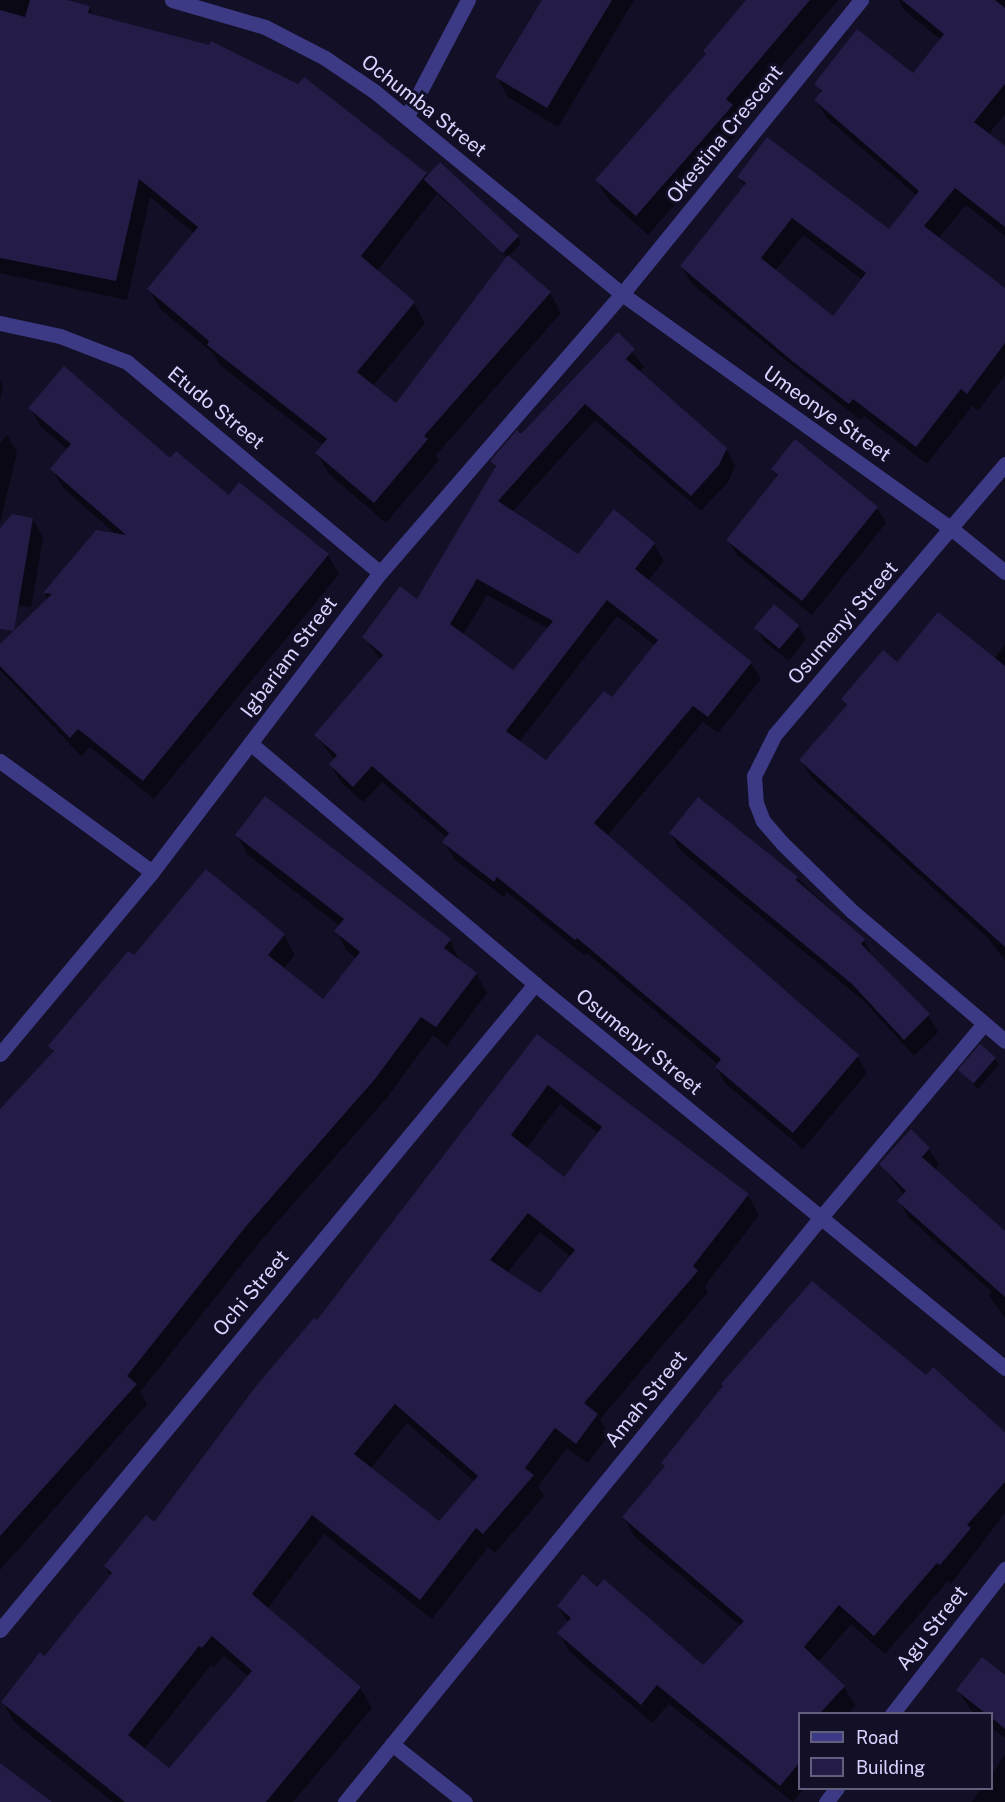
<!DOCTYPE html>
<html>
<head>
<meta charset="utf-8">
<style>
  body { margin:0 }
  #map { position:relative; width:1005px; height:1802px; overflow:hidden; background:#130f26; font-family:"Public Sans",sans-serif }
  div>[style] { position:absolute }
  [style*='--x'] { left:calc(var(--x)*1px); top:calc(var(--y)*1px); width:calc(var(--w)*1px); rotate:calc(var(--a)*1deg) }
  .shadow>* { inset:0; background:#0007 }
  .building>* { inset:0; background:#241b47; transform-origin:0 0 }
  .minor>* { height:15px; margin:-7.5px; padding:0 7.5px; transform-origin:7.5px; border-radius:7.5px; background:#3d3a85 }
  span { translate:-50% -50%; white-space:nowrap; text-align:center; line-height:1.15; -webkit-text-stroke:6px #130f26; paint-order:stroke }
  .street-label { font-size:20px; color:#d9d4ff }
  .legend { position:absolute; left:798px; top:1712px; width:195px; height:78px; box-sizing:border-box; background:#130f26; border:2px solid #625e7d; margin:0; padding:8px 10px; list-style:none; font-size:18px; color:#d9d4ff }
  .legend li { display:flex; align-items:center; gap:12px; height:30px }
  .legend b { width:30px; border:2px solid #625e7d }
</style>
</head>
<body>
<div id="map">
  <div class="shadow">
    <i style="clip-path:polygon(evenodd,0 0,60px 0,89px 7px,94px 16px,426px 174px,518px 236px,521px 243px,508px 257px,550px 293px,561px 313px,436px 455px,439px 460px,386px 523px,329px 474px,317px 454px,324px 446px,220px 365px,213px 353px,160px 309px,149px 289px,195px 234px,150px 197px,127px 300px,0 273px,0 0,437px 194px,508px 258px,396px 405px,373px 386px,425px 323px,414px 303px,377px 271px,437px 194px)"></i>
    <i style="clip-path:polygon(544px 0,634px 0,558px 127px,508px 97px,497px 77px)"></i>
    <i style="clip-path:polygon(748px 0,838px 0,739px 117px,744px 126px,648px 235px,609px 200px,597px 181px,707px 55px)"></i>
    <i style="clip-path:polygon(evenodd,899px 0,1005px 0,1005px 114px,988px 135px,1005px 148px,1005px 236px,966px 205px,938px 239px,1005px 290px,1005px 375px,978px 411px,972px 406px,927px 464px,864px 416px,860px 420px,692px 284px,681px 266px,745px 187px,739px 177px,889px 231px,917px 196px,827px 118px,816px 101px,822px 94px,816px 84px,913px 75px,941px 40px,904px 10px,899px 0,803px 235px,863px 280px,833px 318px,775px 271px,803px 235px)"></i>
    <i style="clip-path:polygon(evenodd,618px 334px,644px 367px,639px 372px,726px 449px,735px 466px,728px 482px,701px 511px,595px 420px,512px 512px,578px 556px,614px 511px,654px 544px,664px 561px,648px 581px,751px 663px,761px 679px,718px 733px,703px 722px,607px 836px,857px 1056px,867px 1073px,803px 1149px,726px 1084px,716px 1068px,719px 1065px,587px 953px,585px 956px,507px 892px,504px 897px,454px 859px,444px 842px,447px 838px,382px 782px,363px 802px,340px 781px,331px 765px,335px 760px,316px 736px,381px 660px,364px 637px,418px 601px,496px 468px,492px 461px,521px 437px,618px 334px,487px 595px,549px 629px,513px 673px,463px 635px,487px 595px,618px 334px,617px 616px,656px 646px,612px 700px,546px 762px,519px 742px,617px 616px)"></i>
    <i style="clip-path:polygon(0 379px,3px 385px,0 400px)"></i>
    <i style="clip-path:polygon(30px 408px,170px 460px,328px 555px,339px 574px,154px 799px,90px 747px,81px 756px,0 670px,0 646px,48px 600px,45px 593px,117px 535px,63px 488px,52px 469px,68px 450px,41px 427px)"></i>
    <i style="clip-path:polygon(7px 435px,17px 452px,0 523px,0 443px)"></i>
    <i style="clip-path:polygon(772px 469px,877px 508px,886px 523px,812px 615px,737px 555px,728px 540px,778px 478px)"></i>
    <i style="clip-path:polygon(33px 519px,43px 538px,31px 607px,0 602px,0 530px)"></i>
    <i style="clip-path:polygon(798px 626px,806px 639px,789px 661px,765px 642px,757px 628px)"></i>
    <i style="clip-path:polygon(1005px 644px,1005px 961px,988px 938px,812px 778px,801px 760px,847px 707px,842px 699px,897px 664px,994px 659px)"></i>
    <i style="clip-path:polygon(671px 834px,797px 878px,864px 940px,873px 957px,928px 1015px,938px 1032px,914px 1056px,864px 1001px,680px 850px)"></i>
    <i style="clip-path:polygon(237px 835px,450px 940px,460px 962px,476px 974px,487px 993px,447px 1046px,433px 1035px,386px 1099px,258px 1244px,140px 1392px,147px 1404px,0 1570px,0 1111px,54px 1053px,50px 1046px,134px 957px,284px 935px,295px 955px,283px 969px,324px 1001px,357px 959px,347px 951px,336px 931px,340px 926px,248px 855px)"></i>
    <i style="clip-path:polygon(evenodd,537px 1036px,748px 1195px,759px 1215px,705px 1286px,708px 1292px,600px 1419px,609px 1435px,588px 1463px,567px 1448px,538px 1486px,544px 1496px,495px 1553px,488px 1547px,432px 1619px,324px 1534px,267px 1609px,360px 1688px,372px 1708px,293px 1802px,113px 1802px,14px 1722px,3px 1702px,111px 1577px,105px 1566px,154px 1524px,317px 1323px,537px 1036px,560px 1104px,599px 1134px,564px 1179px,526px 1149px,560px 1104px,537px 1036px,540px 1232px,571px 1257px,540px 1295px,507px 1273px,540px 1232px,537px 1036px,407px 1423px,475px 1482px,439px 1523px,370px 1469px,407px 1423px,537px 1036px,224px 1656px,249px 1677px,169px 1770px,144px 1749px,211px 1665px,214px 1667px,224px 1656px)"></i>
    <i style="clip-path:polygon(995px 1059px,999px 1065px,978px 1089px,960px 1070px)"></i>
    <i style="clip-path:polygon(911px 1131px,929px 1149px,939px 1165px,934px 1170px,1005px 1232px,1005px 1318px,989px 1296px,992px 1292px,908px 1217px,899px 1201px,904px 1195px,881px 1164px)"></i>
    <i style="clip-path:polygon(926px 1377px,1005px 1434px,1005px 1513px,951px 1584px,948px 1581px,885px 1654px,851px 1624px,818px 1662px,844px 1687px,855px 1706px,848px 1714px,800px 1714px,800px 1788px,804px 1788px,793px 1802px,669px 1704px,652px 1723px,570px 1652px,559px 1633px,568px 1623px,558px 1606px,597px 1589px,703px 1667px,741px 1626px,635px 1537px,624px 1518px,666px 1468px,663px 1463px)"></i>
    <i style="clip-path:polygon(1005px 1677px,1005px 1738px,992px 1728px,992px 1714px,974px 1714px,958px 1691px)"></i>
    <i style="clip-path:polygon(1005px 1755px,1005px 1802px,972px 1802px,981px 1788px,992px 1788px,992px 1774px)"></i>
  </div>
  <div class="building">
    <i style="clip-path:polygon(30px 0,67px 0,90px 6px,88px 13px,209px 45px,211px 41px,298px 84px,304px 77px,427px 173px,361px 256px,415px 302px,357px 372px,396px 403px,508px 255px,551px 292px,424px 436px,428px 439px,374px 503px,315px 453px,327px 439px,207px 345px,209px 341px,147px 289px,198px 227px,139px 179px,116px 281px,0 258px,0 10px,25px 17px)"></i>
    <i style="clip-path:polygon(542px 0,612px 0,547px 108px,495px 77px)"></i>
    <i style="clip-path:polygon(746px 0,810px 0,726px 99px,733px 105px,636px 216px,595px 180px,706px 54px,703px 51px)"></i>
    <i style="clip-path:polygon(evenodd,902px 0,995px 0,1005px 8px,1005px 84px,974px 122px,1005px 146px,1005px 227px,955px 188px,924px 226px,1005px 288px,1005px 343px,967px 394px,961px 389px,916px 447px,853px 399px,849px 404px,792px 361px,680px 266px,746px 183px,737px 177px,767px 137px,889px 229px,919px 191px,814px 100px,822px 91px,814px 84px,857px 29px,913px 73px,944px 34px,902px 0,792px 218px,866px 273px,833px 316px,761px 258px,792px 218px)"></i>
    <i style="left:440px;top:162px;width:108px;height:24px;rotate:43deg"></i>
    <i style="clip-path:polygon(evenodd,618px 332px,635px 349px,626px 359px,727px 448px,719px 465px,691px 496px,585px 404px,498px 501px,578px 554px,614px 509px,655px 543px,635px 569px,752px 662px,708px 717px,693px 706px,594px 823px,859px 1055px,793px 1133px,715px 1067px,721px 1059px,577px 938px,575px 940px,497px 877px,494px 882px,442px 842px,449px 833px,372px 766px,353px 787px,329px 764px,337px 755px,314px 735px,383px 655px,362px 637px,400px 586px,417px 599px,496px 466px,490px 461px,517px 430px,521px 434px,618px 332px,477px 579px,553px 621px,513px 670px,450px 624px,477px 579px,618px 332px,607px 600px,658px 640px,612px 697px,604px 691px,546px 760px,506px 731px,607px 600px)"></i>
    <i style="clip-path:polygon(64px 366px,170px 458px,176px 451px,229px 495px,239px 482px,329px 554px,143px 781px,78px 729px,70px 738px,0 666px,0 644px,52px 594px,43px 593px,96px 530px,126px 535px,50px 469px,71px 444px,28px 408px)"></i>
    <i style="clip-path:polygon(795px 439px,878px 507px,802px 601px,726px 540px,778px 475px,771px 469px)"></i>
    <i style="clip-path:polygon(12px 514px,33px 518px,14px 631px,0 629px,0 528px)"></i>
    <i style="left:774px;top:604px;width:33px;height:31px;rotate:40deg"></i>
    <i style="clip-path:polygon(938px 612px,1005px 666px,1005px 947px,799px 760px,847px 705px,841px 699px,883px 650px,897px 662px)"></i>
    <i style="clip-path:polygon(265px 796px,451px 939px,444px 948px,477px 973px,436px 1027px,421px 1017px,375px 1079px,247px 1225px,127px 1376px,137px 1384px,0 1536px,0 1109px,54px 1051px,48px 1046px,128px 951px,134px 955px,206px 869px,285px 934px,268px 955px,323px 999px,360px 952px,334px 931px,344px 919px,235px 835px)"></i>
    <i style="clip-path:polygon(698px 797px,798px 877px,796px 880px,865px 939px,861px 944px,930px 1014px,904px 1040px,852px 984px,669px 833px)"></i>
    <i style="clip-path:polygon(evenodd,537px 1034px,749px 1194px,693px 1266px,698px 1271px,584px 1403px,598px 1414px,576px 1444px,555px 1428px,525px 1468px,534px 1475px,483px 1534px,476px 1528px,420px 1600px,312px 1515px,252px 1594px,361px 1687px,266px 1802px,125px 1802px,1px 1702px,40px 1652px,44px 1656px,112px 1573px,104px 1566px,146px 1515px,154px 1522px,257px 1385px,314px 1318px,317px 1320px,537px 1034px,548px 1085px,602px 1127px,564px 1177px,511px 1135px,548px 1085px,537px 1034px,528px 1213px,575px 1250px,540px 1293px,490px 1260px,528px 1213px,537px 1034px,395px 1404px,478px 1476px,439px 1521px,354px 1454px,395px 1404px,537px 1034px,212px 1636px,252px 1671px,169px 1768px,128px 1735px,199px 1646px,202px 1648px,212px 1636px)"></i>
    <i style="left:980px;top:1044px;width:21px;height:34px;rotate:41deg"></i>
    <i style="clip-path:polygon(911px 1129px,930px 1148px,922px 1157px,1005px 1231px,1005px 1297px,897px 1201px,906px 1191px,879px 1164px)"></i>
    <i style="clip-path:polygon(812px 1281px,926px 1375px,933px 1367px,1005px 1432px,1005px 1482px,967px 1525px,971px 1528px,940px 1565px,937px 1563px,874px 1636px,839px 1605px,804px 1647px,845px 1686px,820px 1713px,800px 1713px,800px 1762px,780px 1786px,657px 1685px,641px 1705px,557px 1633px,571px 1618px,557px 1606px,583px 1574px,597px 1587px,604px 1579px,703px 1665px,744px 1621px,622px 1517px,665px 1466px,661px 1463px,723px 1386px,721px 1384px)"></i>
    <i style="clip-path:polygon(982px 1657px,1005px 1675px,1005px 1729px,992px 1718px,992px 1713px,985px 1713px,956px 1690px)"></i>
    <i style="clip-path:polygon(0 1763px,52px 1802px,0 1802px)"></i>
  </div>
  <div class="minor">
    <i style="--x:172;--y:0;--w:97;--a:16.2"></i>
    <i style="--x:265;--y:27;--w:68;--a:27.3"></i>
    <i style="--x:325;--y:58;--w:59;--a:34"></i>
    <i style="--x:374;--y:91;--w:320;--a:39.3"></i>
    <i style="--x:622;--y:294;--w:405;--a:35.5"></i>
    <i style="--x:952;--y:529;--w:68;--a:39.1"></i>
    <i style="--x:407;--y:116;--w:131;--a:-62.3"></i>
    <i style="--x:0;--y:323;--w:61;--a:12.2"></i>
    <i style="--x:60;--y:336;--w:72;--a:21.2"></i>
    <i style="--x:127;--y:362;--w:329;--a:39.8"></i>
    <i style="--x:1005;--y:464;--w:355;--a:130.4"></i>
    <i style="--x:775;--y:734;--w:47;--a:116.6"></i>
    <i style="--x:754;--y:776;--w:27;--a:86"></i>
    <i style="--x:756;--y:803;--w:19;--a:69"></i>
    <i style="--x:763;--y:821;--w:29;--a:49"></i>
    <i style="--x:782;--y:843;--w:99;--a:44.2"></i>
    <i style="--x:853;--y:912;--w:199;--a:40.3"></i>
    <i style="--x:250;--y:743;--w:373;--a:40.2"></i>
    <i style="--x:535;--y:984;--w:607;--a:39.25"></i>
    <i style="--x:0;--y:761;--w:188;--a:36.1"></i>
    <i style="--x:0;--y:1054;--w:237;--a:-50.1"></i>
    <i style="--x:152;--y:872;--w:376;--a:-52.7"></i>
    <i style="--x:380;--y:573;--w:369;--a:-49.1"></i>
    <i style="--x:622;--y:294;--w:379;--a:-50.9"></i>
    <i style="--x:0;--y:1630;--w:839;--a:-50.37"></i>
    <i style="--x:892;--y:1714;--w:184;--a:-52.1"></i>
    <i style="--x:392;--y:1744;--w:93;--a:38.5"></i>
    <i style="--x:345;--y:1802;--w:748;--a:-50.86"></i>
    <i style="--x:817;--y:1222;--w:258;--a:-49.9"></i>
    <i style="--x:826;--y:1802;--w:18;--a:-52"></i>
  </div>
  <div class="street-label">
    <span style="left:424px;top:106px;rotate:38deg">Ochumba Street</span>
    <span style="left:725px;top:134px;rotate:-51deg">Okestina Crescent</span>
    <span style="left:216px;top:408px;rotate:39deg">Etudo Street</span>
    <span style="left:827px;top:414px;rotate:35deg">Umeonye Street</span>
    <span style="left:843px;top:623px;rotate:-49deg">Osumenyi Street</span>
    <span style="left:289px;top:657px;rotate:-53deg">Igbariam Street</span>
    <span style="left:639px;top:1042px;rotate:39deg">Osumenyi Street</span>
    <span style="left:251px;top:1293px;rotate:-50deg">Ochi Street</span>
    <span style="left:646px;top:1399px;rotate:-51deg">Amah Street</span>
    <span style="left:932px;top:1628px;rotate:-52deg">Agu Street</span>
  </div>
  <ul class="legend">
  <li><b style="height:8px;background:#3d3a85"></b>Road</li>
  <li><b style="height:16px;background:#241b47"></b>Building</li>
  </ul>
</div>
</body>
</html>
